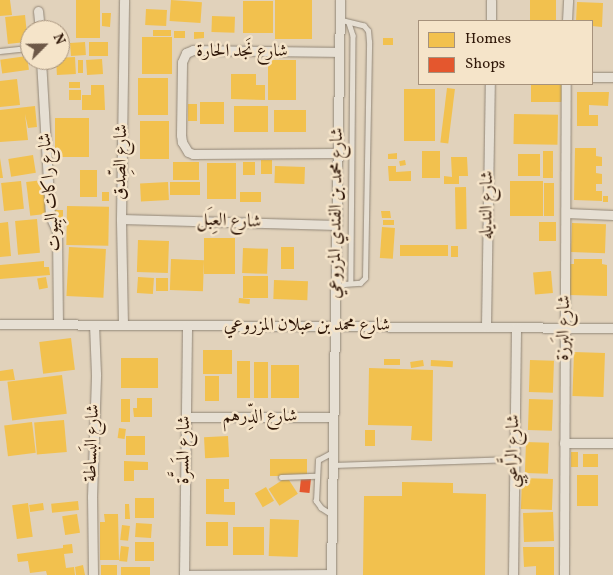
<!DOCTYPE html>
<html>
<head>
<meta charset="utf-8">
<style>
  body { margin:0 }
  #map { position:relative; width:613px; height:575px; overflow:hidden; background:#e1d2bb; font-family:Vollkorn,Amiri,serif }
  div>[style] { position:absolute }
  [style*='--x'] { left:calc(var(--x)*1px); top:calc(var(--y)*1px); width:calc(var(--w)*1px); rotate:calc(var(--a)*1deg) }
  .homes>* { inset:0; background:#f2c14e; transform-origin:0 0 }
  .shops>* { inset:0; background:#e4572e; transform-origin:0 0 }
  .roads { filter:drop-shadow(0 0 1px #918677) drop-shadow(0 0 1px #918677) }
  .service>* { height:4.5px; margin:-2.25px; padding:0 2.25px; transform-origin:2.25px; border-radius:2.25px; background:#e6dfd3 }
  .minor>* { height:9px; margin:-4.5px; padding:0 4.5px; transform-origin:4.5px; border-radius:4.5px; background:#e6dfd3 }
  span { translate:-50% -50%; white-space:nowrap; text-align:center; line-height:1.15; -webkit-text-stroke:5px #f5e4c9; paint-order:stroke }
  .street-label { font-size:18px; color:#2f1708 }
  .legend { position:absolute; left:418px; top:20px; width:175px; height:65px; box-sizing:border-box; background:#f5e4c9; border:1px solid #a6927c; margin:0; padding:6px 9px; list-style:none; font-size:15px; color:#2f1708 }
  .legend li { display:flex; align-items:center; gap:10px; height:25px }
  .legend b { width:25px; border:1px solid #a6927c }
  .north { position:absolute; left:20px; top:20px; width:50px; height:50px; box-sizing:border-box; background:#f5e4c9; border:1px solid #a6927c; border-radius:50%; rotate:67deg; font-size:14px; font-weight:700; line-height:20px; text-align:center; color:#2f1708 }
  .north::after { content:''; display:block; margin:auto; width:18px; height:22px; background:#6d5847; clip-path:polygon(50% 0,100% 100%,50% 72%,0 100%) }
</style>
</head>
<body>
<div id="map">
  <div class="homes">
    <i style="clip-path:polygon(0 0,10px 0,12px 15px,0 16px)"></i>
    <i style="left:76px;top:0;width:24px;height:38px"></i>
    <i style="left:171px;top:0;width:31px;height:21px;rotate:4deg"></i>
    <i style="left:275px;top:0;width:37px;height:39px"></i>
    <i style="left:530px;top:0;width:26px;height:21px"></i>
    <i style="left:243px;top:1px;width:30px;height:32px"></i>
    <i style="clip-path:polygon(577px 2px,603px 3px,602px 27px,592px 26px,592px 21px,576px 21px)"></i>
    <i style="left:146px;top:9px;width:21px;height:16px;rotate:3deg"></i>
    <i style="clip-path:polygon(102px 13px,111px 13px,110px 27px,102px 26px)"></i>
    <i style="left:25px;top:15px;width:27px;height:20px;rotate:84deg"></i>
    <i style="left:212px;top:16px;width:23px;height:16px;rotate:2deg"></i>
    <i style="left:153px;top:30px;width:18px;height:6px"></i>
    <i style="left:174px;top:31px;width:11px;height:7px"></i>
    <i style="clip-path:polygon(194px 32px,204px 32px,204px 38px,194px 39px)"></i>
    <i style="left:142px;top:37px;width:30px;height:37px"></i>
    <i style="left:383px;top:38px;width:10px;height:7px"></i>
    <i style="left:85px;top:42px;width:13px;height:15px;rotate:86deg"></i>
    <i style="left:89px;top:42px;width:19px;height:14px"></i>
    <i style="left:27px;top:56px;width:14px;height:27px;rotate:82deg"></i>
    <i style="left:75px;top:57px;width:17px;height:19px;rotate:87deg"></i>
    <i style="left:102px;top:59px;width:15px;height:16px;rotate:86deg"></i>
    <i style="left:78px;top:60px;width:5px;height:13px"></i>
    <i style="left:268px;top:60px;width:28px;height:40px"></i>
    <i style="clip-path:polygon(231px 74px,256px 74px,256px 85px,265px 85px,265px 100px,231px 99px)"></i>
    <i style="left:138px;top:78px;width:30px;height:37px"></i>
    <i style="clip-path:polygon(17px 79px,20px 105px,0 107px,0 81px)"></i>
    <i style="left:69px;top:82px;width:11px;height:6px"></i>
    <i style="left:531px;top:84px;width:31px;height:18px"></i>
    <i style="clip-path:polygon(91px 85px,104px 85px,105px 110px,82px 110px,82px 95px,91px 95px)"></i>
    <i style="left:447px;top:88px;width:8px;height:55px;rotate:7deg"></i>
    <i style="left:404px;top:89px;width:31px;height:52px"></i>
    <i style="left:69px;top:90px;width:12px;height:10px"></i>
    <i style="clip-path:polygon(577px 92px,609px 92px,608px 106px,589px 105px,589px 115px,598px 115px,598px 126px,577px 126px)"></i>
    <i style="left:200px;top:102px;width:24px;height:22px"></i>
    <i style="left:188px;top:104px;width:9px;height:17px"></i>
    <i style="clip-path:polygon(35px 106px,37px 127px,28px 128px,25px 114px,28px 140px,0 142px,0 110px)"></i>
    <i style="left:234px;top:106px;width:34px;height:26px"></i>
    <i style="left:274px;top:110px;width:32px;height:22px"></i>
    <i style="left:514px;top:114px;width:44px;height:30px;rotate:1deg"></i>
    <i style="left:55px;top:118px;width:34px;height:39px"></i>
    <i style="left:140px;top:121px;width:29px;height:38px"></i>
    <i style="clip-path:polygon(575px 148px,596px 148px,596px 156px,602px 157px,602px 166px,596px 166px,596px 173px,602px 174px,602px 184px,596px 184px,596px 191px,602px 191px,602px 201px,574px 200px)"></i>
    <i style="left:422px;top:151px;width:18px;height:27px"></i>
    <i style="left:543px;top:151px;width:10px;height:27px"></i>
    <i style="clip-path:polygon(397px 153px,397px 159px,388px 159px,388px 154px)"></i>
    <i style="left:518px;top:154px;width:22px;height:22px"></i>
    <i style="left:33px;top:155px;width:18px;height:25px;rotate:81deg"></i>
    <i style="clip-path:polygon(451px 157px,467px 157px,468px 176px,459px 176px,459px 184px,444px 184px,444px 176px,452px 177px)"></i>
    <i style="clip-path:polygon(0 158px,3px 178px,0 178px)"></i>
    <i style="left:261px;top:160px;width:11px;height:14px"></i>
    <i style="left:405px;top:160px;width:5px;height:6px;rotate:79deg"></i>
    <i style="left:173px;top:162px;width:26px;height:18px"></i>
    <i style="left:243px;top:162px;width:12px;height:13px"></i>
    <i style="left:207px;top:163px;width:29px;height:36px"></i>
    <i style="left:275px;top:166px;width:30px;height:17px;rotate:2deg"></i>
    <i style="clip-path:polygon(388px 166px,396px 166px,396px 172px,411px 171px,411px 181px,389px 181px)"></i>
    <i style="left:80px;top:170px;width:17px;height:27px"></i>
    <i style="left:43px;top:180px;width:34px;height:17px;rotate:83deg"></i>
    <i style="left:21px;top:181px;width:28px;height:20px;rotate:84deg"></i>
    <i style="left:510px;top:181px;width:33px;height:35px"></i>
    <i style="left:168px;top:182px;width:18px;height:28px;rotate:87deg"></i>
    <i style="left:170px;top:182px;width:30px;height:13px"></i>
    <i style="left:544px;top:183px;width:10px;height:33px"></i>
    <i style="left:466px;top:187px;width:42px;height:11px;rotate:89deg"></i>
    <i style="left:102px;top:192px;width:7px;height:9px"></i>
    <i style="left:261px;top:192px;width:10px;height:21px;rotate:90deg"></i>
    <i style="left:603px;top:196px;width:5px;height:6px"></i>
    <i style="left:67px;top:206px;width:42px;height:39px;rotate:1deg"></i>
    <i style="left:53px;top:210px;width:10px;height:10px"></i>
    <i style="clip-path:polygon(381px 211px,390px 211px,391px 218px,382px 218px)"></i>
    <i style="left:37px;top:219px;width:34px;height:22px;rotate:85deg"></i>
    <i style="left:383px;top:220px;width:11px;height:5px"></i>
    <i style="clip-path:polygon(8px 222px,11px 256px,0 257px,0 223px)"></i>
    <i style="left:556px;top:222px;width:19px;height:17px;rotate:90deg"></i>
    <i style="left:572px;top:223px;width:34px;height:29px;rotate:2deg"></i>
    <i style="left:382px;top:227px;width:13px;height:31px;rotate:4deg"></i>
    <i style="left:204px;top:238px;width:31px;height:36px"></i>
    <i style="left:138px;top:240px;width:31px;height:32px;rotate:2deg"></i>
    <i style="left:400px;top:245px;width:48px;height:11px"></i>
    <i style="left:451px;top:246px;width:7px;height:11px"></i>
    <i style="left:69px;top:247px;width:37px;height:49px;rotate:3deg"></i>
    <i style="left:281px;top:247px;width:13px;height:22px"></i>
    <i style="left:243px;top:248px;width:25px;height:25px;rotate:2deg"></i>
    <i style="left:171px;top:259px;width:33px;height:31px;rotate:2deg"></i>
    <i style="clip-path:polygon(574px 259px,602px 259px,602px 264px,607px 265px,607px 296px,569px 295px,569px 264px,574px 264px)"></i>
    <i style="clip-path:polygon(44px 261px,44px 267px,49px 267px,50px 275px,0 279px,0 265px)"></i>
    <i style="left:551px;top:271px;width:22px;height:18px;rotate:85deg"></i>
    <i style="left:243px;top:276px;width:25px;height:22px"></i>
    <i style="left:46px;top:277px;width:11px;height:9px;rotate:80deg"></i>
    <i style="left:138px;top:277px;width:16px;height:16px;rotate:4deg"></i>
    <i style="left:156px;top:278px;width:12px;height:13px"></i>
    <i style="left:274px;top:280px;width:34px;height:19px;rotate:2deg"></i>
    <i style="left:239px;top:298px;width:11px;height:5px;rotate:5deg"></i>
    <i style="left:71px;top:338px;width:32px;height:32px;rotate:83deg"></i>
    <i style="left:203px;top:350px;width:29px;height:24px"></i>
    <i style="left:574px;top:352px;width:31px;height:44px;rotate:2deg"></i>
    <i style="left:121px;top:358px;width:37px;height:30px"></i>
    <i style="left:384px;top:359px;width:16px;height:6px"></i>
    <i style="left:423px;top:360px;width:6px;height:13px;rotate:81deg"></i>
    <i style="left:431px;top:360px;width:22px;height:6px;rotate:3deg"></i>
    <i style="left:530px;top:360px;width:24px;height:32px;rotate:2deg"></i>
    <i style="left:237px;top:361px;width:13px;height:37px"></i>
    <i style="left:254px;top:362px;width:14px;height:36px"></i>
    <i style="left:271px;top:365px;width:28px;height:33px"></i>
    <i style="clip-path:polygon(369px 368px,433px 370px,432px 441px,411px 440px,412px 426px,368px 425px)"></i>
    <i style="clip-path:polygon(13px 369px,15px 380px,0 381px,0 371px)"></i>
    <i style="left:62px;top:375px;width:39px;height:55px;rotate:83deg"></i>
    <i style="left:205px;top:376px;width:14px;height:25px"></i>
    <i style="clip-path:polygon(137px 398px,152px 398px,152px 417px,134px 417px,133px 408px,137px 408px)"></i>
    <i style="left:121px;top:399px;width:9px;height:23px"></i>
    <i style="left:529px;top:399px;width:24px;height:31px;rotate:2deg"></i>
    <i style="left:64px;top:420px;width:32px;height:30px;rotate:85deg"></i>
    <i style="left:32px;top:422px;width:31px;height:28px;rotate:83deg"></i>
    <i style="left:119px;top:428px;width:7px;height:10px;rotate:8deg"></i>
    <i style="left:365px;top:430px;width:10px;height:16px"></i>
    <i style="left:126px;top:436px;width:19px;height:19px"></i>
    <i style="left:228px;top:436px;width:21px;height:24px;rotate:87deg"></i>
    <i style="left:526px;top:442px;width:23px;height:31px;rotate:2deg"></i>
    <i style="left:571px;top:452px;width:7px;height:15px"></i>
    <i style="left:583px;top:454px;width:15px;height:13px"></i>
    <i style="left:270px;top:459px;width:37px;height:17px"></i>
    <i style="clip-path:polygon(124px 461px,148px 462px,148px 470px,134px 470px,134px 481px,124px 481px)"></i>
    <i style="left:577px;top:475px;width:21px;height:31px"></i>
    <i style="left:287px;top:477px;width:20px;height:22px;rotate:57deg"></i>
    <i style="left:522px;top:478px;width:31px;height:31px;rotate:2deg"></i>
    <i style="clip-path:polygon(206px 479px,229px 479px,229px 489px,224px 489px,224px 502px,235px 502px,235px 515px,206px 514px)"></i>
    <i style="clip-path:polygon(402px 482px,453px 483px,453px 493px,486px 494px,485px 575px,363px 575px,364px 496px,402px 496px)"></i>
    <i style="left:266px;top:487px;width:16px;height:13px;rotate:60deg"></i>
    <i style="left:135px;top:498px;width:19px;height:20px"></i>
    <i style="left:78px;top:501px;width:9px;height:27px;rotate:84deg"></i>
    <i style="left:28px;top:503px;width:34px;height:16px;rotate:82deg"></i>
    <i style="left:43px;top:503px;width:7px;height:14px;rotate:82deg"></i>
    <i style="clip-path:polygon(125px 504px,129px 504px,130px 519px,125px 519px)"></i>
    <i style="left:553px;top:512px;width:29px;height:30px;rotate:88deg"></i>
    <i style="left:77px;top:514px;width:19px;height:15px;rotate:81deg"></i>
    <i style="clip-path:polygon(104px 514px,118px 514px,119px 560px,100px 560px,100px 522px,105px 522px)"></i>
    <i style="left:270px;top:519px;width:29px;height:37px;rotate:2deg"></i>
    <i style="left:206px;top:522px;width:22px;height:24px"></i>
    <i style="left:136px;top:523px;width:16px;height:14px;rotate:4deg"></i>
    <i style="left:122px;top:525px;width:8px;height:15px;rotate:7deg"></i>
    <i style="left:233px;top:527px;width:31px;height:28px"></i>
    <i style="left:135px;top:542px;width:19px;height:19px"></i>
    <i style="clip-path:polygon(72px 544px,73px 553px,64px 554px,66px 568px,74px 567px,75px 575px,47px 575px,46px 571px,30px 573px,28px 561px,18px 562px,17px 554px,63px 548px,63px 545px)"></i>
    <i style="left:121px;top:546px;width:8px;height:15px;rotate:7deg"></i>
    <i style="clip-path:polygon(523px 547px,554px 547px,554px 575px,536px 575px,536px 566px,524px 567px)"></i>
    <i style="clip-path:polygon(83px 565px,85px 575px,76px 575px,75px 567px)"></i>
    <i style="left:101px;top:565px;width:16px;height:10px"></i>
    <i style="left:121px;top:567px;width:29px;height:8px"></i>
  </div>
  <div class="shops">
    <i style="left:301px;top:478px;width:10px;height:14px;rotate:6deg"></i>
  </div>
  <div class="roads">
    <div class="service">
      <i style="--x:349;--y:23;--w:13;--a:72"></i>
      <i style="--x:353;--y:35;--w:248;--a:90.5"></i>
      <i style="--x:0;--y:51;--w:30;--a:-6"></i>
      <i style="--x:337;--y:289;--w:9;--a:-36"></i>
      <i style="--x:344;--y:284;--w:16;--a:-4"></i>
      <i style="--x:360;--y:283;--w:7;--a:-45"></i>
      <i style="--x:365;--y:278;--w:236;--a:-89"></i>
      <i style="--x:369;--y:42;--w:11;--a:-95"></i>
      <i style="--x:368;--y:31;--w:6;--a:-129"></i>
      <i style="--x:364;--y:26;--w:25;--a:-166"></i>
      <i style="--x:333;--y:465;--w:181;--a:-1.9"></i>
      <i style="--x:281;--y:477;--w:36;--a:-2"></i>
      <i style="--x:332;--y:515;--w:13;--a:-148"></i>
      <i style="--x:321;--y:508;--w:9;--a:-126"></i>
      <i style="--x:316;--y:501;--w:41;--a:-87.2"></i>
      <i style="--x:318;--y:460;--w:17;--a:-28"></i>
    </div>
    <div class="minor">
      <i style="--x:38;--y:11;--w:19;--a:84"></i>
      <i style="--x:491;--y:21;--w:21;--a:-90"></i>
      <i style="--x:567;--y:21;--w:21;--a:-87"></i>
      <i style="--x:41;--y:60;--w:156;--a:86.7"></i>
      <i style="--x:50;--y:216;--w:17;--a:65"></i>
      <i style="--x:57;--y:231;--w:93;--a:89.4"></i>
      <i style="--x:592;--y:77;--w:21;--a:0"></i>
      <i style="--x:337;--y:153;--w:144;--a:179.6"></i>
      <i style="--x:193;--y:154;--w:5;--a:-158"></i>
      <i style="--x:188;--y:152;--w:12;--a:-121"></i>
      <i style="--x:182;--y:142;--w:7;--a:-98"></i>
      <i style="--x:181;--y:135;--w:73;--a:-89.2"></i>
      <i style="--x:182;--y:62;--w:10;--a:-66"></i>
      <i style="--x:186;--y:53;--w:8;--a:-23"></i>
      <i style="--x:193;--y:50;--w:146;--a:0.8"></i>
      <i style="--x:566;--y:213;--w:47;--a:2.4"></i>
      <i style="--x:121;--y:219;--w:216;--a:1.6"></i>
      <i style="--x:0;--y:324;--w:613;--a:0.37"></i>
      <i style="--x:123;--y:325;--w:106;--a:-91.1"></i>
      <i style="--x:121;--y:219;--w:219;--a:-89.2"></i>
      <i style="--x:486;--y:327;--w:243;--a:-89.1"></i>
      <i style="--x:186;--y:417;--w:147;--a:0"></i>
      <i style="--x:564;--y:443;--w:49;--a:0"></i>
      <i style="--x:93;--y:575;--w:78;--a:-90.7"></i>
      <i style="--x:92;--y:497;--w:123;--a:-88.1"></i>
      <i style="--x:96;--y:374;--w:49;--a:-92.3"></i>
      <i style="--x:184;--y:575;--w:250;--a:-89.3"></i>
      <i style="--x:184;--y:575;--w:147;--a:-0.4"></i>
      <i style="--x:331;--y:575;--w:575;--a:-89.1"></i>
      <i style="--x:513;--y:575;--w:248;--a:-89.3"></i>
      <i style="--x:564;--y:575;--w:491;--a:-89.8"></i>
    </div>
  </div>
  <div class="street-label">
    <span style="left:242px;top:52px">شارع نَجد الحارة</span>
    <span style="left:122px;top:162px;rotate:-89deg">شارع الصِّدق</span>
    <span style="left:51px;top:192px;rotate:-95deg">شارع راكات البِيوت</span>
    <span style="left:488px;top:205px;rotate:-89deg">شارع النديله</span>
    <span style="left:337px;top:213px;rotate:-89deg">شارع محمد بن الفندي المزروعي</span>
    <span style="left:229px;top:222px;rotate:2deg">شارع العِبَل</span>
    <span style="left:307px;top:326px">شارع محمد بن عبلان المزروعي</span>
    <span style="left:565px;top:328px;rotate:-89deg">شارع البَرزة</span>
    <span style="left:260px;top:417px">شارع الدِّرهم</span>
    <span style="left:93px;top:443px;rotate:-88deg">شارع البَساطة</span>
    <span style="left:185px;top:450px;rotate:-89deg">شارع المَسرَّة</span>
    <span style="left:514px;top:451px;rotate:-89deg">شارع الرَّاعبِي</span>
  </div>
  <ul class="legend">
  <li><b style="height:14px;background:#f2c14e"></b>Homes</li>
  <li><b style="height:14px;background:#e4572e"></b>Shops</li>
  </ul>
  <div class="north">N</div>
</div>
</body>
</html>
